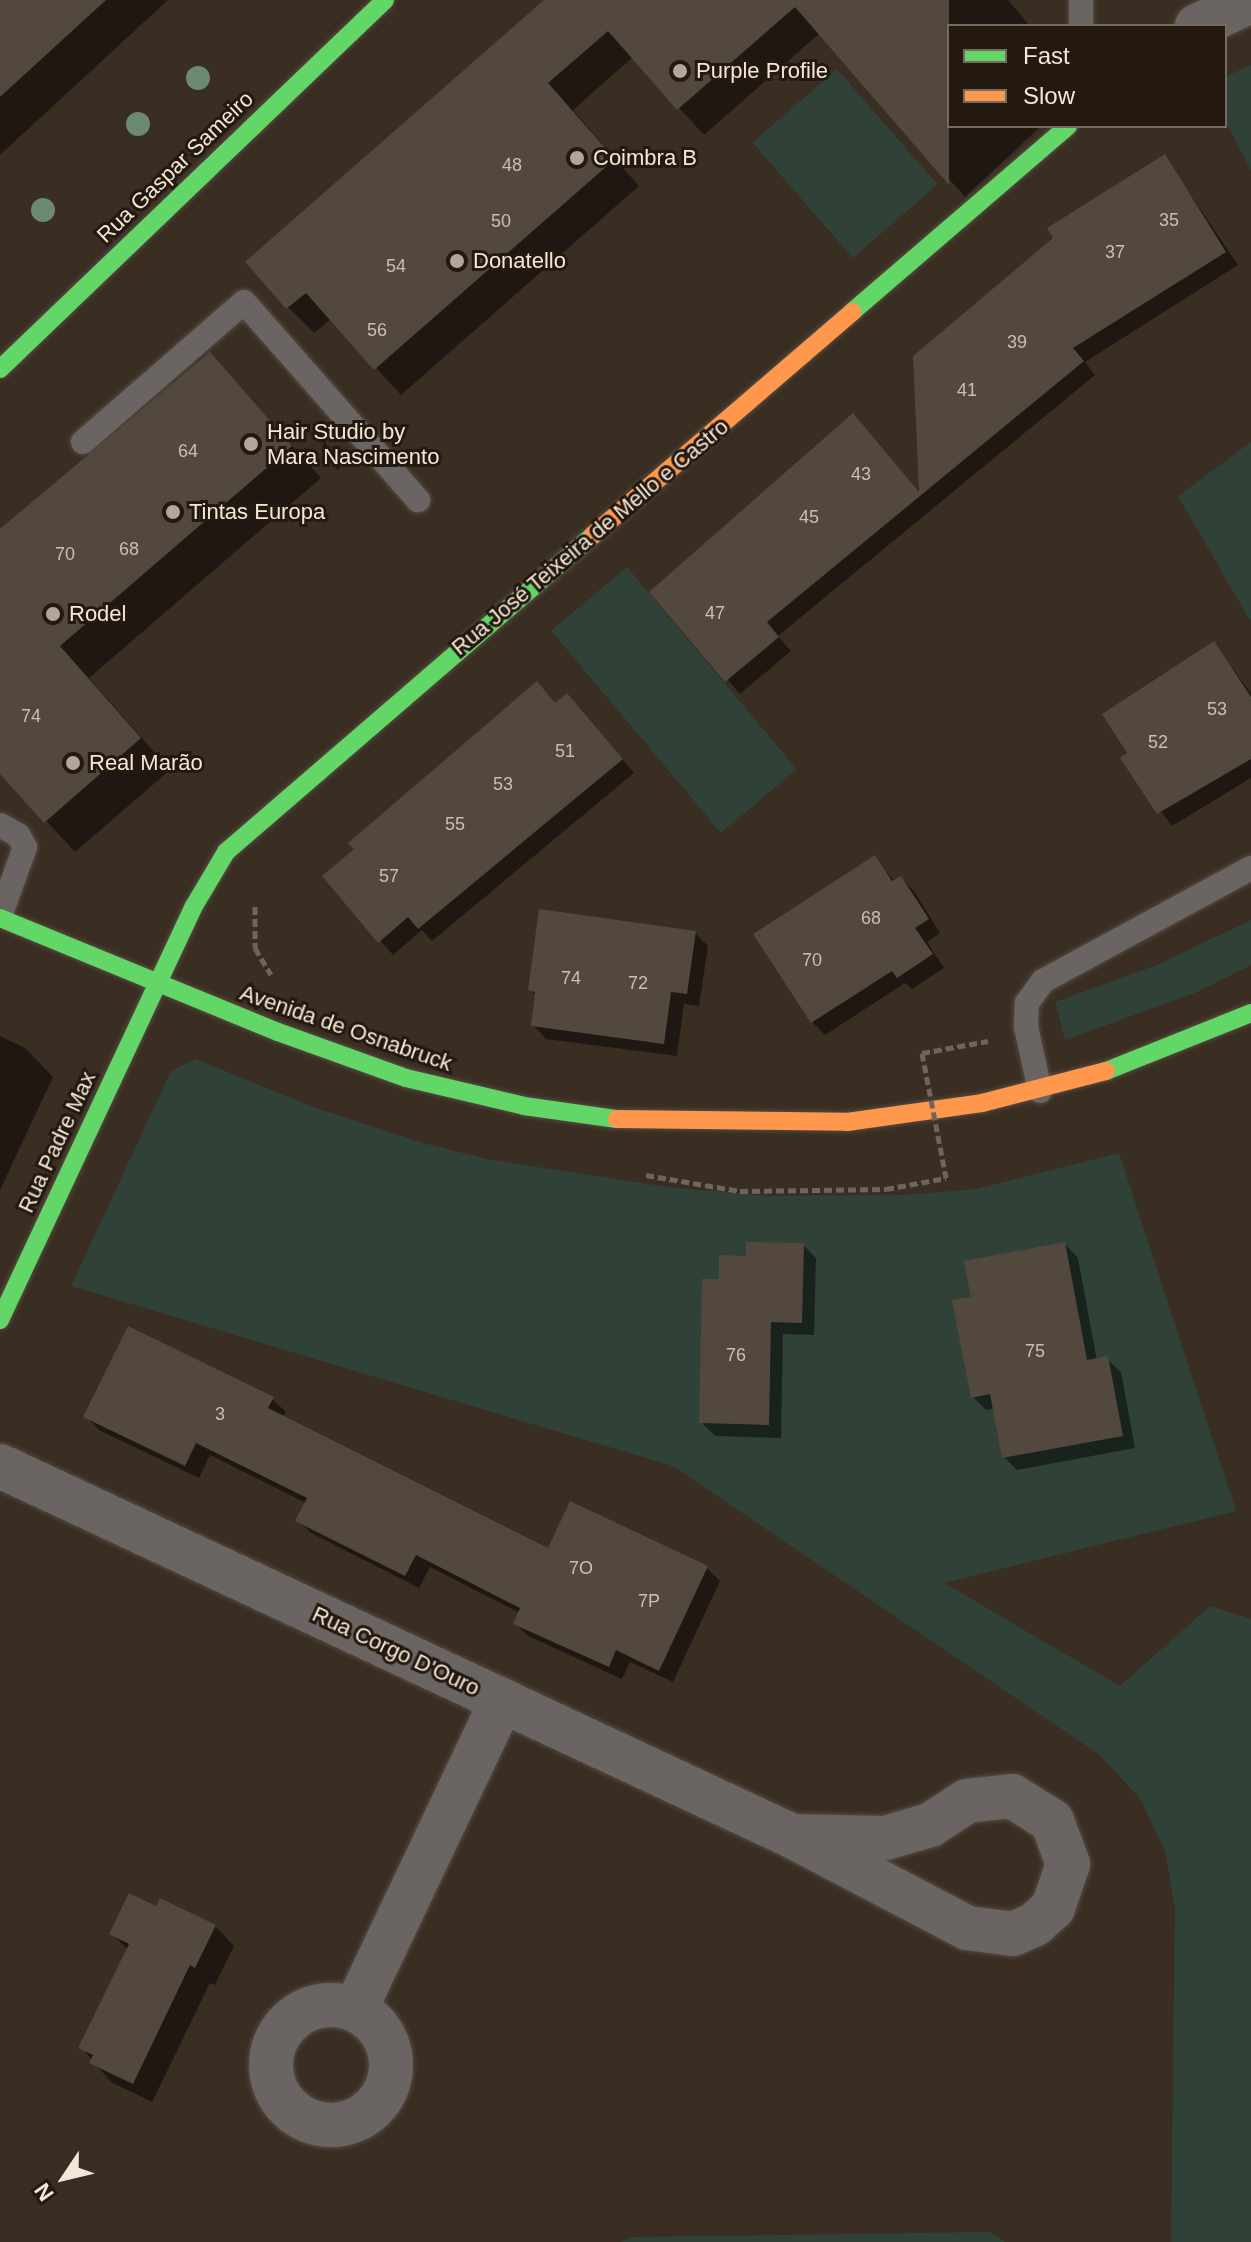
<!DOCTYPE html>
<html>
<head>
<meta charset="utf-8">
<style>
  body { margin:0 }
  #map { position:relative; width:1251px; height:2242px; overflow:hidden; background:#3a2e22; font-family:Helvetica,sans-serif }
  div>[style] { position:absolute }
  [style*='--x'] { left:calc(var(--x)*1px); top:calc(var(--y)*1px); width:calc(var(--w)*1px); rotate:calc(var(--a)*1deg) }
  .green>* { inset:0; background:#304237; transform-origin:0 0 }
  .shadow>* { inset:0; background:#0007 }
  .building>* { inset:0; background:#52483e }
  .path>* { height:5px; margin-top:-2.5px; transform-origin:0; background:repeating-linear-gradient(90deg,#6d655f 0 8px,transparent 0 12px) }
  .roads { filter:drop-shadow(0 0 2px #554b41) drop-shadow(0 0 2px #554b41) }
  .lane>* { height:24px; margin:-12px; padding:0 12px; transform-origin:12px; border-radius:12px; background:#6a6463 }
  .street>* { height:44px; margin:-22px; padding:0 22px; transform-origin:22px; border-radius:22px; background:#6a6463 }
  .street>.ring { margin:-22px; padding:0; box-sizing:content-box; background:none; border:44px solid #6a6463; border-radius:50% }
  .fast>* { height:18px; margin:-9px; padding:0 9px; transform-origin:9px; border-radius:9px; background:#63d668 }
  .slow>* { height:18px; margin:-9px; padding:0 9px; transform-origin:9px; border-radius:9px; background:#ff974d }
  .path-bridge>* { height:5px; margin-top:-2.5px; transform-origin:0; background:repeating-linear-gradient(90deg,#6d655f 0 8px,transparent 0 12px) }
  .trees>* { width:24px; height:24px; margin:-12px; border-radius:50%; background:#6c8972 }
  .dots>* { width:22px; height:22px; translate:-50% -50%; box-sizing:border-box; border:4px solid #23190f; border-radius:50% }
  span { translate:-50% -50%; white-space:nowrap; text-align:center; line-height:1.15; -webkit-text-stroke:6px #23190f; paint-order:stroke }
  .number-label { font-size:18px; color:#ccbeb2 }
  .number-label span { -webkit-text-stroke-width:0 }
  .poi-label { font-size:22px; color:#f4e6d8 }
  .left { translate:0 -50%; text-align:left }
  .street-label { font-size:22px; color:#f4e6d8 }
  .legend { position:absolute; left:947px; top:24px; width:280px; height:104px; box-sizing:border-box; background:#23190f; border:2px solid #776b5f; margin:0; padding:10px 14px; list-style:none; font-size:24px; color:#f4e6d8 }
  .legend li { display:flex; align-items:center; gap:16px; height:40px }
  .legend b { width:40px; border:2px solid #776b5f }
  .north { position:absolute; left:24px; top:2138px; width:80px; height:80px; -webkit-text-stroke:6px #23190f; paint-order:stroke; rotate:235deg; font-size:22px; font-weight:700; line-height:32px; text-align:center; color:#f4e6d8 }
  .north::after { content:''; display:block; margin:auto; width:28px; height:36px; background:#f4e6d8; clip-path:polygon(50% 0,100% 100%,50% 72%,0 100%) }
</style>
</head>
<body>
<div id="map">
  <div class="green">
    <i style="clip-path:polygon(1251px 65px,1251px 170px,1225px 121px,1225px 77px)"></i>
    <i style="left:837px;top:69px;width:153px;height:112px;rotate:49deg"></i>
    <i style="clip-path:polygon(1251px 442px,1251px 622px,1178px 496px)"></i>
    <i style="left:627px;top:567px;width:264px;height:99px;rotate:50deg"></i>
    <i style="clip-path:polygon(1251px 920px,1251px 965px,1197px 992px,1065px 1040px,1055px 1002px,1157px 965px)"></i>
    <i style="clip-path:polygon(196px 1059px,310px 1106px,423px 1143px,486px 1159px,668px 1187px,767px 1196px,904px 1195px,977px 1189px,1119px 1153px,1236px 1511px,944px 1583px,1120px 1686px,1210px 1606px,1251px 1619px,1251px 2242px,1171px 2242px,1175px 1908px,1165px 1851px,1141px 1800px,1100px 1755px,673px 1466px,71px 1286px,171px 1071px)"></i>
    <i style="clip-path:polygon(990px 2232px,1005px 2242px,621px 2242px,632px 2237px)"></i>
  </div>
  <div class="shadow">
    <i style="clip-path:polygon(0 0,168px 0,0 155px)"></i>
    <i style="clip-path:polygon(547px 0,1008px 0,1030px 26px,949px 26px,949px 126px,1041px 126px,965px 197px,820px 33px,704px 135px,633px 57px,573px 110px,639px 186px,401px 395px,331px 319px,314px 333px,288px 307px)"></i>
    <i style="clip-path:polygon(1165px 157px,1238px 265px,1085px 362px,1095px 375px,778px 636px,791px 651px,740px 694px,652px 592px,921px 495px)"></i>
    <i style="clip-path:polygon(210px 354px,321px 478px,89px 678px,170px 770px,75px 852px,0 771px,0 532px)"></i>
    <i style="clip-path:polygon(1214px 644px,1251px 693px,1251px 778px,1172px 826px,1122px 758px)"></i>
    <i style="clip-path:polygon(537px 684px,556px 704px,580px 708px,634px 773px,432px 941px,422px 930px,393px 955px,324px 876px)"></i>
    <i style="clip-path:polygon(875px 858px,895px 882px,901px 878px,914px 891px,940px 933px,927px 942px,944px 968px,912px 989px,905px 983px,825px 1035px,812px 1022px)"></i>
    <i style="clip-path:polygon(695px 933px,708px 946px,699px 1006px,684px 1004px,677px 1056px,546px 1039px,533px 1025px,537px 996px,530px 990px)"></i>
    <i style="clip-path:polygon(0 1036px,25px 1048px,53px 1077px,0 1190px)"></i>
    <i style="clip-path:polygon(1065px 1244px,1078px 1258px,1097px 1361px,1107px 1359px,1121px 1372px,1135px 1448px,1017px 1470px,1004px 1457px,995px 1408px,986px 1410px,973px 1397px,973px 1298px)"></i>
    <i style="clip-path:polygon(803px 1245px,816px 1258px,814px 1335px,783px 1334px,781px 1438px,715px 1436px,701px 1422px,721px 1281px,748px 1258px)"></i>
    <i style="clip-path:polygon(272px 1399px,286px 1412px,283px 1417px,549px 1551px,707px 1568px,720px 1581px,673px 1682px,630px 1662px,622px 1679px,528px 1636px,515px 1623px,520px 1613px,430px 1567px,419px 1588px,311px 1533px,298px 1520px,306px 1503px,210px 1455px,199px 1478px,99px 1430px,86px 1416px)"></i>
    <i style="clip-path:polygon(215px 1926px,234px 1946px,215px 1985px,210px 1983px,152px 2102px,111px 2082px,81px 2047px,128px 1950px,112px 1934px)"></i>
  </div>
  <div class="building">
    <i style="clip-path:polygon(0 0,106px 0,0 97px)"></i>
    <i style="clip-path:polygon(544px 0,949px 0,949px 185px,795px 7px,677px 110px,608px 31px,548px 83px,615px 159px,374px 370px,306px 293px,286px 309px,245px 262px)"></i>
    <i style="clip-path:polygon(1165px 154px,1226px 252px,1073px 348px,1084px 361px,767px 622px,779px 637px,725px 682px,649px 592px,853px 413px,919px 492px,913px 356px,1053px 238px,1047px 228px)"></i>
    <i style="clip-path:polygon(210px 352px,292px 446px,60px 646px,141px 738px,44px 823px,0 774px,0 529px)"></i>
    <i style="clip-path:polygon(1214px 641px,1251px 697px,1251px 759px,1157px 814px,1120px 758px,1127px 753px,1102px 714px)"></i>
    <i style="clip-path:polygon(537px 681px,555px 703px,567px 693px,623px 759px,418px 929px,408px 917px,378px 943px,322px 876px,354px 849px,348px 843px)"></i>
    <i style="clip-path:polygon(875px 855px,892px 881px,901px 876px,929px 919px,915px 928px,933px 954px,897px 978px,892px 971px,811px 1023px,753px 934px)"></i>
    <i style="clip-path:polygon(539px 909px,696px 931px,687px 994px,671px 992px,664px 1044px,531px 1026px,535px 992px,528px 990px)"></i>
    <i style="clip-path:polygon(746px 1242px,804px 1243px,802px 1323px,771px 1322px,769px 1425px,699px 1423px,702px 1279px,719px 1279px,719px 1255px,746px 1256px)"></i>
    <i style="clip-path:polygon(1065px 1242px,1087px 1360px,1108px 1356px,1123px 1436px,1002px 1458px,990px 1394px,971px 1398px,952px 1300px,971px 1297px,964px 1261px)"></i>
    <i style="clip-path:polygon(128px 1326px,274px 1397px,268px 1408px,548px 1548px,570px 1501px,708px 1566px,659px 1671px,616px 1650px,609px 1667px,513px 1624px,520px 1608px,416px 1555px,405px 1576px,295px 1521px,307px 1498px,196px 1443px,185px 1466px,83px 1417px)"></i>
    <i style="clip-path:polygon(129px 1893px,156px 1906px,160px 1898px,216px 1925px,195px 1968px,190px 1965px,133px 2084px,89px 2063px,93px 2055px,78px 2048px,129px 1944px,109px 1934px)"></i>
  </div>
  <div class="path">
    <i style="--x:255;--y:906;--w:42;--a:90"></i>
    <i style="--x:255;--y:948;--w:31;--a:59"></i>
    <i style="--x:922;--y:1053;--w:67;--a:-10.3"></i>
    <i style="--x:646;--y:1175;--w:95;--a:9.7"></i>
    <i style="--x:740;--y:1191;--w:146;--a:-0.8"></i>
    <i style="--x:886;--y:1189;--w:61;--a:-10.4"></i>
  </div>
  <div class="roads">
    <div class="lane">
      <i style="--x:1081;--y:26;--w:26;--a:-90"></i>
      <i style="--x:83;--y:442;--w:213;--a:-41"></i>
      <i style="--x:244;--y:302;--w:264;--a:48.7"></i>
      <i style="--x:0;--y:825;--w:21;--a:29"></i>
      <i style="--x:18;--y:835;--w:14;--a:60"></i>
      <i style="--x:25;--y:847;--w:73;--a:109.9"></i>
      <i style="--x:1040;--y:1091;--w:66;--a:-102.3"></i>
      <i style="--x:1026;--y:1027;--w:24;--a:-88"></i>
      <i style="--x:1027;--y:1003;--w:27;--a:-54"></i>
      <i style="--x:1043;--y:981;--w:237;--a:-28.5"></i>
    </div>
    <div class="street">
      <i style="--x:1197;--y:26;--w:60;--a:-24.8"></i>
      <i style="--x:0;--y:1466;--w:874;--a:25.04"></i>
      <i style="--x:792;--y:1836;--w:198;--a:27.7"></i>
      <i style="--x:967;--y:1928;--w:46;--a:7.4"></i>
      <i style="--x:1013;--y:1934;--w:24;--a:-24"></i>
      <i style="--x:1035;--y:1924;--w:24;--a:-42"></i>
      <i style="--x:1053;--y:1908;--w:46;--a:-71.2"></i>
      <i style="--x:1068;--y:1864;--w:46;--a:-110.4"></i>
      <i style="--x:1052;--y:1821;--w:47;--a:-148"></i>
      <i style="--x:1012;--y:1796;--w:45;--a:173.7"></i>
      <i style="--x:967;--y:1801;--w:44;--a:147"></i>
      <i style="--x:930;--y:1825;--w:47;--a:163.9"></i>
      <i style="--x:885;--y:1838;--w:93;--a:-178.8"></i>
      <i class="ring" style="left:271px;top:2005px;width:76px;height:76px"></i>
      <i style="--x:355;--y:2010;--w:343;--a:-64.6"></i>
    </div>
    <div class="fast">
      <i style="--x:852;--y:312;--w:285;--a:-40.7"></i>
      <i style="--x:0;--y:369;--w:533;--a:-43.78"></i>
      <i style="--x:0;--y:918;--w:300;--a:22.3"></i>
      <i style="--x:278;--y:1032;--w:136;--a:19.8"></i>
      <i style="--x:406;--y:1078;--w:121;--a:13.3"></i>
      <i style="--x:524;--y:1106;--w:94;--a:8"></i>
      <i style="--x:1106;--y:1071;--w:156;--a:-21.8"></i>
      <i style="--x:0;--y:1320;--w:457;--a:-64.9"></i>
      <i style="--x:194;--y:906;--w:63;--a:-59.3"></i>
      <i style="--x:226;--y:852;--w:485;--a:-40.8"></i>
    </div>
    <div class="slow">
      <i style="--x:593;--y:535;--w:342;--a:-40.7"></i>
      <i style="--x:617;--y:1119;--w:230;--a:0.7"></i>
      <i style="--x:847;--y:1122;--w:136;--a:-8"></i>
      <i style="--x:982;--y:1103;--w:128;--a:-14.5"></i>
    </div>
  </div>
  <div class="path-bridge">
    <i style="--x:922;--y:1053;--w:127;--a:79.1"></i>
  </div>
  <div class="trees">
    <i style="left:198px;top:78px"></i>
    <i style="left:138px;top:124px"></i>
    <i style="left:43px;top:210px"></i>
  </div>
  <div class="dots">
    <i style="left:680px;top:71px;background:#b3a698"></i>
    <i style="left:577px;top:158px;background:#b3a698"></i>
    <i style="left:457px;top:261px;background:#b3a698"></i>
    <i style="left:251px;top:444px;background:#b3a698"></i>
    <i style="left:173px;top:512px;background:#b3a698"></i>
    <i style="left:53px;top:614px;background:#b3a698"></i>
    <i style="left:73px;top:763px;background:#b3a698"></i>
  </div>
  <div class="number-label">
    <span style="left:512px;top:165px">48</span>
    <span style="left:1169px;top:220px">35</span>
    <span style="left:501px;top:221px">50</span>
    <span style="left:1115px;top:252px">37</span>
    <span style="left:396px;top:266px">54</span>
    <span style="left:377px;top:330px">56</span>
    <span style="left:1017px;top:342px">39</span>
    <span style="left:967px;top:390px">41</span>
    <span style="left:188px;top:451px">64</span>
    <span style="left:861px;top:474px">43</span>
    <span style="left:809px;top:517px">45</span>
    <span style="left:129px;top:549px">68</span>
    <span style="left:65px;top:554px">70</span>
    <span style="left:715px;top:613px">47</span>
    <span style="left:1217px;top:709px">53</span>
    <span style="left:31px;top:716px">74</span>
    <span style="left:1158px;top:742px">52</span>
    <span style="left:565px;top:751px">51</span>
    <span style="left:503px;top:784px">53</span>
    <span style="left:455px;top:824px">55</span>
    <span style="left:389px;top:876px">57</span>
    <span style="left:871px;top:918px">68</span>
    <span style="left:812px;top:960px">70</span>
    <span style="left:571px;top:978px">74</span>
    <span style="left:638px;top:983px">72</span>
    <span style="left:1035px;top:1351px">75</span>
    <span style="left:736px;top:1355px">76</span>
    <span style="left:220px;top:1414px">3</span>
    <span style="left:581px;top:1568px">7O</span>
    <span style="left:649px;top:1601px">7P</span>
  </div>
  <div class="poi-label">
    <span class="left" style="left:696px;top:71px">Purple Profile</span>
    <span class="left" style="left:593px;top:158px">Coimbra B</span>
    <span class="left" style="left:473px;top:261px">Donatello</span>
    <span class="left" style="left:267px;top:444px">Hair Studio by<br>Mara Nascimento</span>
    <span class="left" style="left:189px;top:512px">Tintas Europa</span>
    <span class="left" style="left:69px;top:614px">Rodel</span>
    <span class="left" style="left:89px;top:763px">Real Marão</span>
  </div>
  <div class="street-label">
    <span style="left:175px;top:167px;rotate:-44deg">Rua Gaspar Sameiro</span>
    <span style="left:590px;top:537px;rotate:-40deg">Rua José Teixeira de Mello e Castro</span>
    <span style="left:346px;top:1028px;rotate:19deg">Avenida de Osnabruck</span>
    <span style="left:57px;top:1142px;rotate:-65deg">Rua Padre Max</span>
    <span style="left:396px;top:1651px;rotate:25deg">Rua Corgo D'Ouro</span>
  </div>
  <ul class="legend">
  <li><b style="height:10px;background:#63d668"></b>Fast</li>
  <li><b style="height:10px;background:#ff974d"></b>Slow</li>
  </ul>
  <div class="north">N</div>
</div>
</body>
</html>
